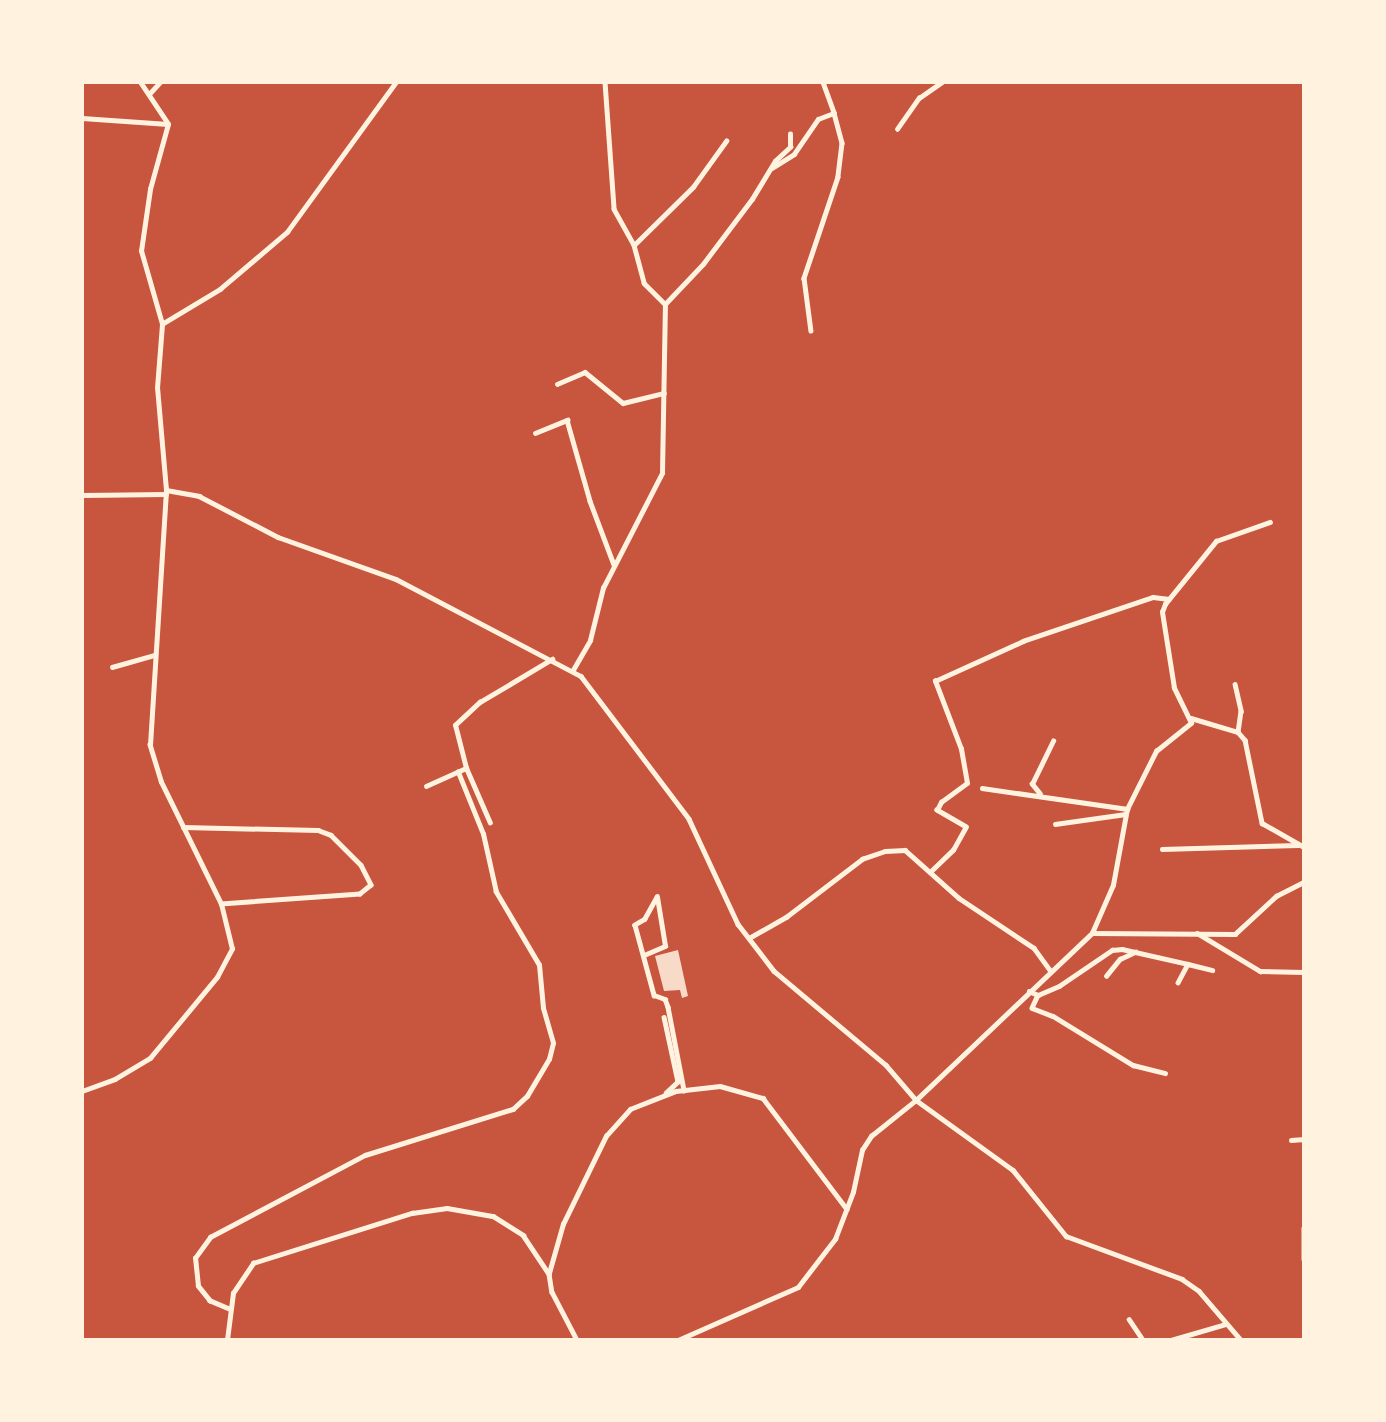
<!DOCTYPE html>
<html>
<head>
<meta charset="utf-8">
<style>
  body { margin:0 }
  #map { position:relative; width:1386px; height:1422px; overflow:hidden; background:#c8553d; font-family:"PT Sans",sans-serif }
  div>[style] { position:absolute }
  [style*='--x'] { left:calc(var(--x)*1px); top:calc(var(--y)*1px); width:calc(var(--w)*1px); rotate:calc(var(--a)*1deg) }
  .building>* { inset:0; background:#f7dbc8 }
  .minor>* { height:4.5px; margin:-2.25px; padding:0 2.25px; transform-origin:2.25px; border-radius:2.25px; background:#fff3e0 }
  span { translate:-50% -50%; white-space:nowrap; text-align:center; line-height:1.15; -webkit-text-stroke:6px #fff3e0; paint-order:stroke }
  .frame { position:absolute; inset:0; border:84px solid #fff3e0; pointer-events:none }
</style>
</head>
<body>
<div id="map">
  <div class="building">
    <i style="clip-path:polygon(678px 950px,688px 996px,682px 998px,680px 990px,664px 991px,655px 956px)"></i>
  </div>
  <div class="minor">
    <i style="--x:605;--y:82;--w:127;--a:85.9"></i>
    <i style="--x:614;--y:209;--w:41;--a:60.9"></i>
    <i style="--x:634;--y:245;--w:39;--a:75"></i>
    <i style="--x:644;--y:283;--w:30;--a:45"></i>
    <i style="--x:823;--y:82;--w:33;--a:70"></i>
    <i style="--x:149;--y:94;--w:16;--a:-47"></i>
    <i style="--x:82;--y:118;--w:86;--a:4"></i>
    <i style="--x:897;--y:129;--w:38;--a:-55"></i>
    <i style="--x:919;--y:98;--w:28;--a:-35"></i>
    <i style="--x:772;--y:168;--w:26;--a:-32"></i>
    <i style="--x:794;--y:154;--w:42;--a:-55.6"></i>
    <i style="--x:818;--y:119;--w:17;--a:-21"></i>
    <i style="--x:834;--y:113;--w:31;--a:75"></i>
    <i style="--x:842;--y:143;--w:34;--a:97"></i>
    <i style="--x:838;--y:177;--w:107;--a:108.6"></i>
    <i style="--x:804;--y:278;--w:53;--a:82.5"></i>
    <i style="--x:634;--y:245;--w:83;--a:-44.5"></i>
    <i style="--x:693;--y:187;--w:57;--a:-54.3"></i>
    <i style="--x:162;--y:324;--w:68;--a:-31.1"></i>
    <i style="--x:220;--y:289;--w:88;--a:-40.4"></i>
    <i style="--x:287;--y:232;--w:185;--a:-54"></i>
    <i style="--x:557;--y:384;--w:30;--a:-23"></i>
    <i style="--x:585;--y:372;--w:49;--a:39.2"></i>
    <i style="--x:623;--y:403;--w:42;--a:-13.7"></i>
    <i style="--x:535;--y:433;--w:35;--a:-22"></i>
    <i style="--x:567;--y:420;--w:84;--a:74.1"></i>
    <i style="--x:590;--y:501;--w:68;--a:69.4"></i>
    <i style="--x:166;--y:490;--w:34;--a:10"></i>
    <i style="--x:199;--y:496;--w:89;--a:27.4"></i>
    <i style="--x:278;--y:537;--w:125;--a:19.6"></i>
    <i style="--x:396;--y:579;--w:209;--a:27.7"></i>
    <i style="--x:581;--y:676;--w:179;--a:52.9"></i>
    <i style="--x:689;--y:819;--w:116;--a:65"></i>
    <i style="--x:738;--y:924;--w:59;--a:52.5"></i>
    <i style="--x:774;--y:971;--w:146;--a:40"></i>
    <i style="--x:886;--y:1065;--w:46;--a:49.4"></i>
    <i style="--x:916;--y:1100;--w:120;--a:35.8"></i>
    <i style="--x:1013;--y:1170;--w:85;--a:51.2"></i>
    <i style="--x:1066;--y:1236;--w:124;--a:20.3"></i>
    <i style="--x:1182;--y:1279;--w:21;--a:35"></i>
    <i style="--x:1199;--y:1291;--w:65;--a:49.4"></i>
    <i style="--x:82;--y:495;--w:84;--a:-0.7"></i>
    <i style="--x:112;--y:667;--w:44;--a:-15.9"></i>
    <i style="--x:573;--y:670;--w:34;--a:-60"></i>
    <i style="--x:590;--y:640;--w:54;--a:-76"></i>
    <i style="--x:603;--y:588;--w:129;--a:-62.8"></i>
    <i style="--x:662;--y:473;--w:169;--a:-89"></i>
    <i style="--x:665;--y:304;--w:55;--a:-46.5"></i>
    <i style="--x:703;--y:264;--w:81;--a:-53"></i>
    <i style="--x:752;--y:199;--w:44;--a:-58.8"></i>
    <i style="--x:775;--y:161;--w:21;--a:-43"></i>
    <i style="--x:790;--y:147;--w:13;--a:-90"></i>
    <i style="--x:1235;--y:684;--w:28;--a:77"></i>
    <i style="--x:1241;--y:711;--w:21;--a:98"></i>
    <i style="--x:1191;--y:718;--w:49;--a:16.6"></i>
    <i style="--x:1238;--y:732;--w:11;--a:49"></i>
    <i style="--x:1245;--y:740;--w:85;--a:78.4"></i>
    <i style="--x:1262;--y:823;--w:48;--a:29.7"></i>
    <i style="--x:426;--y:786;--w:44;--a:-24.2"></i>
    <i style="--x:982;--y:788;--w:147;--a:8.2"></i>
    <i style="--x:1040;--y:794;--w:13;--a:-129"></i>
    <i style="--x:1032;--y:784;--w:48;--a:-64"></i>
    <i style="--x:490;--y:823;--w:60;--a:-113.6"></i>
    <i style="--x:466;--y:768;--w:44;--a:-104.3"></i>
    <i style="--x:455;--y:725;--w:34;--a:-43"></i>
    <i style="--x:480;--y:702;--w:84;--a:-30.8"></i>
    <i style="--x:1055;--y:824;--w:71;--a:-8.1"></i>
    <i style="--x:183;--y:827;--w:135;--a:1.3"></i>
    <i style="--x:318;--y:830;--w:14;--a:21"></i>
    <i style="--x:331;--y:835;--w:42;--a:45"></i>
    <i style="--x:361;--y:865;--w:22;--a:63"></i>
    <i style="--x:371;--y:885;--w:14;--a:141"></i>
    <i style="--x:360;--y:894;--w:139;--a:175.9"></i>
    <i style="--x:1162;--y:849;--w:136;--a:-1.7"></i>
    <i style="--x:930;--y:872;--w:32;--a:-44"></i>
    <i style="--x:953;--y:850;--w:26;--a:-61"></i>
    <i style="--x:966;--y:827;--w:34;--a:-150"></i>
    <i style="--x:937;--y:810;--w:9;--a:-63"></i>
    <i style="--x:941;--y:802;--w:32;--a:-36"></i>
    <i style="--x:967;--y:783;--w:35;--a:-100"></i>
    <i style="--x:961;--y:749;--w:73;--a:-110.9"></i>
    <i style="--x:935;--y:681;--w:97;--a:-24.4"></i>
    <i style="--x:1023;--y:641;--w:137;--a:-18.7"></i>
    <i style="--x:1153;--y:597;--w:16;--a:7"></i>
    <i style="--x:1092;--y:933;--w:52;--a:-66.4"></i>
    <i style="--x:1113;--y:885;--w:77;--a:-79.6"></i>
    <i style="--x:1127;--y:809;--w:65;--a:-63.4"></i>
    <i style="--x:1156;--y:751;--w:45;--a:-38.7"></i>
    <i style="--x:1191;--y:723;--w:39;--a:-116"></i>
    <i style="--x:1174;--y:688;--w:77;--a:-99"></i>
    <i style="--x:1162;--y:612;--w:9;--a:-69"></i>
    <i style="--x:1165;--y:604;--w:81;--a:-51"></i>
    <i style="--x:1216;--y:541;--w:57;--a:-19.4"></i>
    <i style="--x:1197;--y:933;--w:74;--a:31.1"></i>
    <i style="--x:1260;--y:971;--w:44;--a:1.3"></i>
    <i style="--x:749;--y:938;--w:43;--a:-29.6"></i>
    <i style="--x:786;--y:917;--w:96;--a:-37.3"></i>
    <i style="--x:862;--y:859;--w:24;--a:-19"></i>
    <i style="--x:885;--y:851;--w:20;--a:-3"></i>
    <i style="--x:905;--y:850;--w:72;--a:41.6"></i>
    <i style="--x:959;--y:898;--w:90;--a:33.7"></i>
    <i style="--x:1034;--y:948;--w:27;--a:54"></i>
    <i style="--x:644;--y:955;--w:23;--a:-23"></i>
    <i style="--x:665;--y:946;--w:50;--a:-99.3"></i>
    <i style="--x:657;--y:897;--w:25;--a:119"></i>
    <i style="--x:645;--y:919;--w:12;--a:149"></i>
    <i style="--x:635;--y:925;--w:73;--a:74.8"></i>
    <i style="--x:654;--y:995;--w:12;--a:20"></i>
    <i style="--x:665;--y:999;--w:9;--a:69"></i>
    <i style="--x:668;--y:1007;--w:85;--a:79.1"></i>
    <i style="--x:1188;--y:964;--w:25;--a:14"></i>
    <i style="--x:1106;--y:976;--w:22;--a:-51"></i>
    <i style="--x:1120;--y:959;--w:17;--a:-25"></i>
    <i style="--x:1029;--y:991;--w:10;--a:24"></i>
    <i style="--x:1038;--y:995;--w:23;--a:-23"></i>
    <i style="--x:1059;--y:986;--w:64;--a:-34.2"></i>
    <i style="--x:1112;--y:950;--w:10;--a:-6"></i>
    <i style="--x:1122;--y:949;--w:68;--a:12.8"></i>
    <i style="--x:1188;--y:964;--w:21;--a:118"></i>
    <i style="--x:1038;--y:995;--w:14;--a:115"></i>
    <i style="--x:1032;--y:1008;--w:22;--a:21"></i>
    <i style="--x:1053;--y:1016;--w:94;--a:31.5"></i>
    <i style="--x:1133;--y:1065;--w:33;--a:14"></i>
    <i style="--x:664;--y:1017;--w:66;--a:77.8"></i>
    <i style="--x:678;--y:1082;--w:16;--a:137"></i>
    <i style="--x:82;--y:1091;--w:35;--a:-20"></i>
    <i style="--x:115;--y:1079;--w:41;--a:-31"></i>
    <i style="--x:150;--y:1058;--w:105;--a:-50.4"></i>
    <i style="--x:217;--y:977;--w:32;--a:-62"></i>
    <i style="--x:232;--y:949;--w:46;--a:-103.7"></i>
    <i style="--x:221;--y:904;--w:136;--a:-116.2"></i>
    <i style="--x:161;--y:782;--w:39;--a:-107"></i>
    <i style="--x:150;--y:745;--w:256;--a:-86.4"></i>
    <i style="--x:166;--y:490;--w:102;--a:-95"></i>
    <i style="--x:157;--y:388;--w:64;--a:-85.5"></i>
    <i style="--x:162;--y:324;--w:76;--a:-106"></i>
    <i style="--x:141;--y:251;--w:63;--a:-81.7"></i>
    <i style="--x:150;--y:189;--w:67;--a:-74.5"></i>
    <i style="--x:168;--y:124;--w:50;--a:-123.7"></i>
    <i style="--x:1291;--y:1140;--w:13;--a:-4"></i>
    <i style="--x:1304;--y:1228;--w:31;--a:90"></i>
    <i style="--x:549;--y:1273;--w:51;--a:-74.1"></i>
    <i style="--x:563;--y:1224;--w:98;--a:-64"></i>
    <i style="--x:606;--y:1136;--w:36;--a:-48"></i>
    <i style="--x:630;--y:1109;--w:49;--a:-21.4"></i>
    <i style="--x:676;--y:1091;--w:44;--a:-6.5"></i>
    <i style="--x:720;--y:1086;--w:45;--a:15.6"></i>
    <i style="--x:763;--y:1098;--w:139;--a:52.9"></i>
    <i style="--x:229;--y:1309;--w:21;--a:-157"></i>
    <i style="--x:210;--y:1301;--w:19;--a:-129"></i>
    <i style="--x:198;--y:1286;--w:28;--a:-96"></i>
    <i style="--x:195;--y:1258;--w:26;--a:-54"></i>
    <i style="--x:210;--y:1237;--w:175;--a:-27.9"></i>
    <i style="--x:365;--y:1155;--w:155;--a:-17.3"></i>
    <i style="--x:513;--y:1109;--w:19;--a:-43"></i>
    <i style="--x:527;--y:1096;--w:43;--a:-59.3"></i>
    <i style="--x:549;--y:1059;--w:16;--a:-76"></i>
    <i style="--x:553;--y:1043;--w:36;--a:-106"></i>
    <i style="--x:543;--y:1008;--w:43;--a:-95.3"></i>
    <i style="--x:539;--y:965;--w:85;--a:-120.5"></i>
    <i style="--x:496;--y:892;--w:59;--a:-102.6"></i>
    <i style="--x:483;--y:834;--w:67;--a:-112"></i>
    <i style="--x:1129;--y:1319;--w:25;--a:56"></i>
    <i style="--x:227;--y:1340;--w:47;--a:-82.7"></i>
    <i style="--x:233;--y:1293;--w:36;--a:-56"></i>
    <i style="--x:253;--y:1263;--w:167;--a:-17.5"></i>
    <i style="--x:412;--y:1213;--w:35;--a:-8"></i>
    <i style="--x:447;--y:1208;--w:47;--a:9.9"></i>
    <i style="--x:493;--y:1216;--w:36;--a:32"></i>
    <i style="--x:523;--y:1235;--w:47;--a:56.3"></i>
    <i style="--x:549;--y:1274;--w:18;--a:81"></i>
    <i style="--x:552;--y:1292;--w:54;--a:62.5"></i>
    <i style="--x:678;--y:1340;--w:131;--a:-23.8"></i>
    <i style="--x:798;--y:1287;--w:61;--a:-52.4"></i>
    <i style="--x:835;--y:1239;--w:50;--a:-69"></i>
    <i style="--x:853;--y:1192;--w:43;--a:-77.9"></i>
    <i style="--x:862;--y:1150;--w:17;--a:-57"></i>
    <i style="--x:871;--y:1136;--w:58;--a:-38.7"></i>
    <i style="--x:916;--y:1100;--w:243;--a:-43.5"></i>
    <i style="--x:1092;--y:933;--w:143;--a:0.4"></i>
    <i style="--x:1235;--y:934;--w:56;--a:-42.8"></i>
    <i style="--x:1276;--y:896;--w:31;--a:-27"></i>
    <i style="--x:1171;--y:1340;--w:57;--a:-16.2"></i>
  </div>
  <div class="frame"></div>
</div>
</body>
</html>
